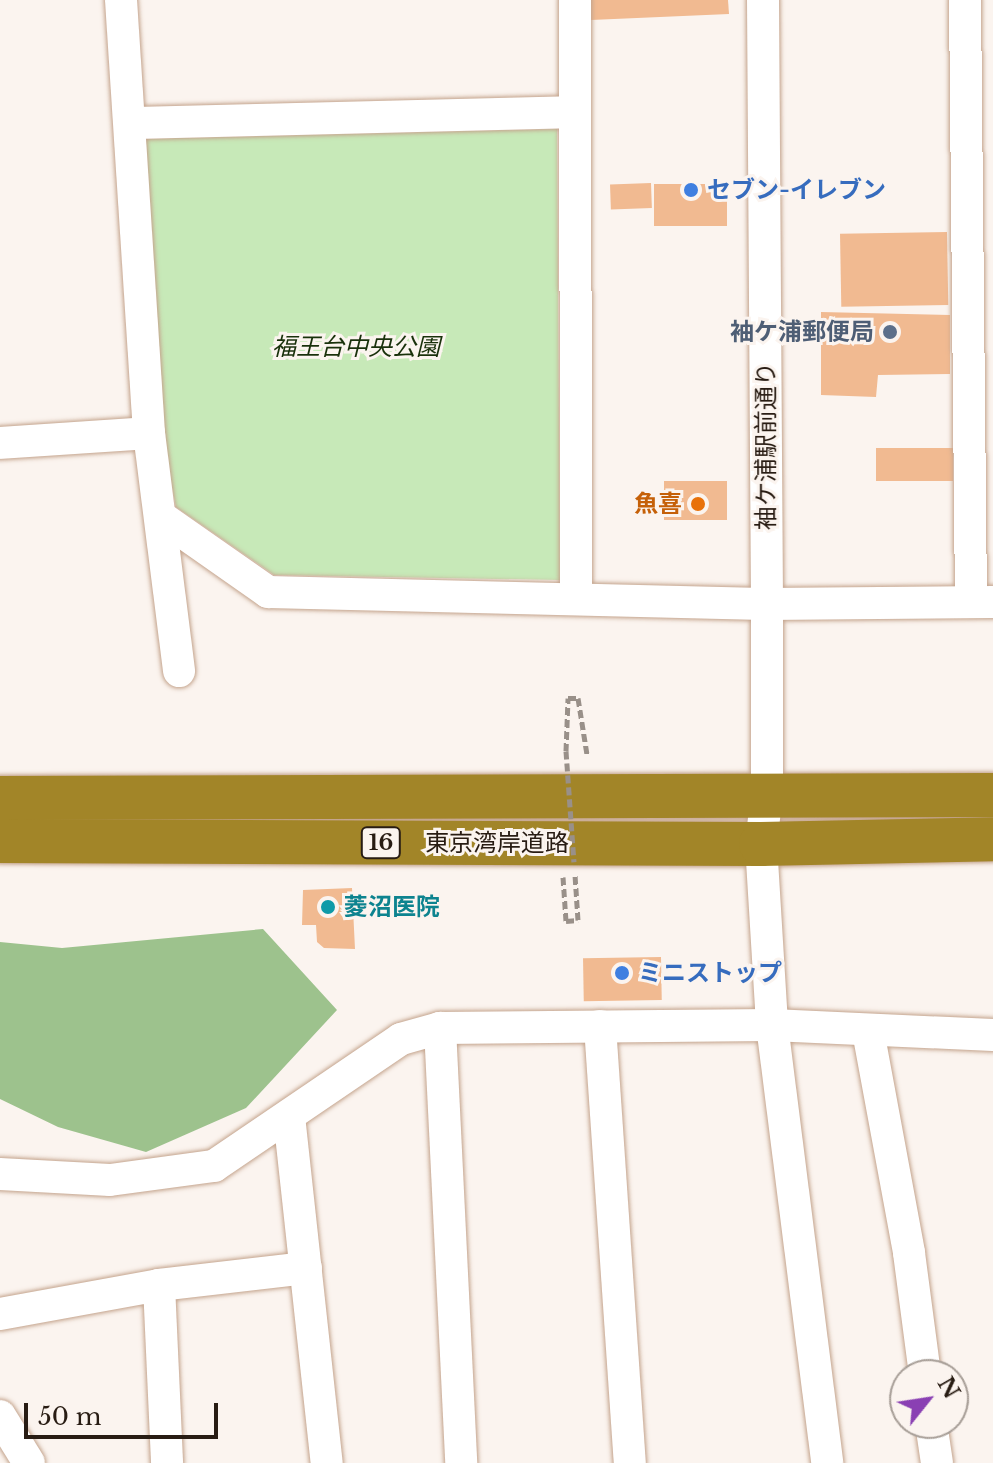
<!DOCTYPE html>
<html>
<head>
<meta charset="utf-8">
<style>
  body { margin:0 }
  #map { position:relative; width:993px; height:1463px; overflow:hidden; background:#fbf4ef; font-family:"Libre Baskerville","Noto Sans JP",serif }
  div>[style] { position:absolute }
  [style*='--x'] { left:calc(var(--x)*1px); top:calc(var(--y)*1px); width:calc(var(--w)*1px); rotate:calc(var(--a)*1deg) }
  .green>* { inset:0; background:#c7e9b8 }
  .forest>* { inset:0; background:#9dc28d }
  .building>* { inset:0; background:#f1ba91; transform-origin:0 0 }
  .path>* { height:5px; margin-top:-2.5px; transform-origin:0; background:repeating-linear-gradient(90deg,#999089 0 8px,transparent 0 12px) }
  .roads { filter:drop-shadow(0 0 2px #c4a48d) drop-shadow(0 0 2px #c4a48d) }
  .minor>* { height:32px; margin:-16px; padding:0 16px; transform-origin:16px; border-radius:16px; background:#fff }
  .highway>* { height:44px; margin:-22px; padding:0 22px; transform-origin:22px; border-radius:22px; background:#a28528 }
  .path-bridge>* { height:5px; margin-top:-2.5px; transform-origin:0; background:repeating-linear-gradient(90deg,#999089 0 8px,transparent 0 12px) }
  .dots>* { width:22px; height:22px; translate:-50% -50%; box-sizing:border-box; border:4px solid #fbf4ef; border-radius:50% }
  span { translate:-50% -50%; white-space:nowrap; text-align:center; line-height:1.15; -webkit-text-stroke:6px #fbf4ef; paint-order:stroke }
  .shield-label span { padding:2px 6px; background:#fbf4ef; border:2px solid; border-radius:6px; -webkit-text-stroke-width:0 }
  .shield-label { font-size:22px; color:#281c13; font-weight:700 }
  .shop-label { font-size:24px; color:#366cbe; font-weight:700 }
  .left { translate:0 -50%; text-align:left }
  .service-label { font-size:24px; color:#4e5e75; font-weight:700 }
  .right { translate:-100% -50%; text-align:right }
  .park-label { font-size:24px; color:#19310b; font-style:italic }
  .street-label { font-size:24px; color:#281c13 }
  .food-label { font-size:24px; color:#c56008; font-weight:700 }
  .culture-label { font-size:24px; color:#0d838f; font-weight:700 }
  .north { position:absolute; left:889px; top:1359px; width:80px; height:80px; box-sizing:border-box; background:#fbf4ef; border:2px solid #a79e97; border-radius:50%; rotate:60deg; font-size:22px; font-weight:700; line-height:32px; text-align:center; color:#281c13 }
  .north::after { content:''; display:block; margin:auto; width:28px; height:36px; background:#8a40b3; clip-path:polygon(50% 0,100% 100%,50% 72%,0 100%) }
  .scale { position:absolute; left:24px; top:1403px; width:194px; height:36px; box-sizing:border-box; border:4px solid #281c13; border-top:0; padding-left:10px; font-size:24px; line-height:28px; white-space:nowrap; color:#281c13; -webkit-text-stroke:6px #fbf4ef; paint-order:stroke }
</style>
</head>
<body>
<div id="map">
  <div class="green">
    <i style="clip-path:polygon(557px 129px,560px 580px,274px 575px,176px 507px,157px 411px,138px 139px)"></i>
  </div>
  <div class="forest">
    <i style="clip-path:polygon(263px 929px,337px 1010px,246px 1108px,146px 1152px,58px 1127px,0 1099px,0 942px,62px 948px)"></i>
  </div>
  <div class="building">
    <i style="clip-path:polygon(590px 0,728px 0,729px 14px,591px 20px)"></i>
    <i style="left:651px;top:183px;width:25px;height:41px;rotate:88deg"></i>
    <i style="left:654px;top:184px;width:73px;height:42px"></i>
    <i style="left:947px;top:232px;width:73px;height:107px;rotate:89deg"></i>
    <i style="clip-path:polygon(821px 312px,950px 315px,950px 374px,878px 375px,876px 397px,821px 395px)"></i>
    <i style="left:953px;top:448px;width:33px;height:77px;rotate:90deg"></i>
    <i style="left:664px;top:481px;width:63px;height:39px"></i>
    <i style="clip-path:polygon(352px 888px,355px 949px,324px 948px,317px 942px,316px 925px,302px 925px,303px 890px)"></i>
    <i style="left:661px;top:957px;width:43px;height:78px;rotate:89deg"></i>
  </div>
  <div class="path">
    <i style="--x:566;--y:751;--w:53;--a:-87.8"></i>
    <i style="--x:568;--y:698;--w:10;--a:0"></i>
    <i style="--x:578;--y:698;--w:57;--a:80.9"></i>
    <i style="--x:563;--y:877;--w:44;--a:86.1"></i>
    <i style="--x:566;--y:921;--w:12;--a:-5"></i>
    <i style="--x:578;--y:920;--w:45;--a:-93.8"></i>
  </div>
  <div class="roads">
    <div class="minor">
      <i style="--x:121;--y:0;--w:434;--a:86.3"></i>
      <i style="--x:149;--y:433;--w:240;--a:82.8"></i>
      <i style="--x:575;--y:0;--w:597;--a:89.9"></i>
      <i style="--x:763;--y:0;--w:604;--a:89.62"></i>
      <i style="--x:767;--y:604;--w:189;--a:90"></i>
      <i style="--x:767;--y:793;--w:51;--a:96.7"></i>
      <i style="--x:761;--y:844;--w:181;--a:86.5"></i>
      <i style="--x:772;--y:1025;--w:441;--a:82.8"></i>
      <i style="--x:965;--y:0;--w:602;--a:89.43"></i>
      <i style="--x:131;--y:123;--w:442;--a:-1.4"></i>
      <i style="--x:0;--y:443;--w:149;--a:-3.8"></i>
      <i style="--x:161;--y:517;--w:131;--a:35"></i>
      <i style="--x:268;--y:592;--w:499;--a:1.4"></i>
      <i style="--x:767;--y:604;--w:226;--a:-0.5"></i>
      <i style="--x:600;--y:1026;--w:438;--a:86.1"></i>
      <i style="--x:440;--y:1028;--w:436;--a:87.2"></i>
      <i style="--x:868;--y:1031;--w:226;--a:79.5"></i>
      <i style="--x:909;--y:1253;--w:123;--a:82.5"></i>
      <i style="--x:289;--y:1116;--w:349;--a:83.8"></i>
      <i style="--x:0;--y:1174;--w:110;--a:3.1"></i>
      <i style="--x:110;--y:1180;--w:105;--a:-7.7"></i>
      <i style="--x:214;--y:1166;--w:226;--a:-34.2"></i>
      <i style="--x:401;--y:1039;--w:41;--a:-15.8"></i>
      <i style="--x:440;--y:1028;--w:332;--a:-0.5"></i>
      <i style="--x:772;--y:1025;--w:221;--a:2.6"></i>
      <i style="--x:159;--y:1285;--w:178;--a:87.4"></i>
      <i style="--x:0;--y:1314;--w:162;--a:-10.3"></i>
      <i style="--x:159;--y:1285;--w:148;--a:-6.6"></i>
      <i style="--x:0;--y:1416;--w:55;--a:58.3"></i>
      <i style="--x:931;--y:1423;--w:40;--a:81.5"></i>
    </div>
    <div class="highway">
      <i style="--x:0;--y:798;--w:993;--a:-0.17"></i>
      <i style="--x:0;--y:841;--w:761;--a:0.23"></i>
      <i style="--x:761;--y:844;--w:232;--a:-1.2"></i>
    </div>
  </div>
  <div class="path-bridge">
    <i style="--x:566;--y:751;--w:111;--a:85.9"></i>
  </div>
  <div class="dots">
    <i style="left:691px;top:190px;background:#3f7fe0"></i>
    <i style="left:890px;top:332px;background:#5c6f8a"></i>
    <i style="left:698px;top:504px;background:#e8710a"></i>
    <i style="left:328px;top:907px;background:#0f9aa8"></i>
    <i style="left:622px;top:973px;background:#3f7fe0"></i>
  </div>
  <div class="shield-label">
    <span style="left:381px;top:843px">16</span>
  </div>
  <div class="shop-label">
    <span class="left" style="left:707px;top:190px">セブン-イレブン</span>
    <span class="left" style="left:638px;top:973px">ミニストップ</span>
  </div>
  <div class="service-label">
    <span class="right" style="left:874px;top:332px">袖ケ浦郵便局</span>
  </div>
  <div class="park-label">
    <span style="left:356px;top:347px">福王台中央公園</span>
  </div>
  <div class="street-label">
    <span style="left:766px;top:446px;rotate:-90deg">袖ケ浦駅前通り</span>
    <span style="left:497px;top:843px">東京湾岸道路</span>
  </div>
  <div class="food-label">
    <span class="right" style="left:682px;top:504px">魚喜</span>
  </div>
  <div class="culture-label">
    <span class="left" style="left:344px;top:907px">菱沼医院</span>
  </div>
  <div class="north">N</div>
  <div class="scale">50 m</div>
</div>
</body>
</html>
